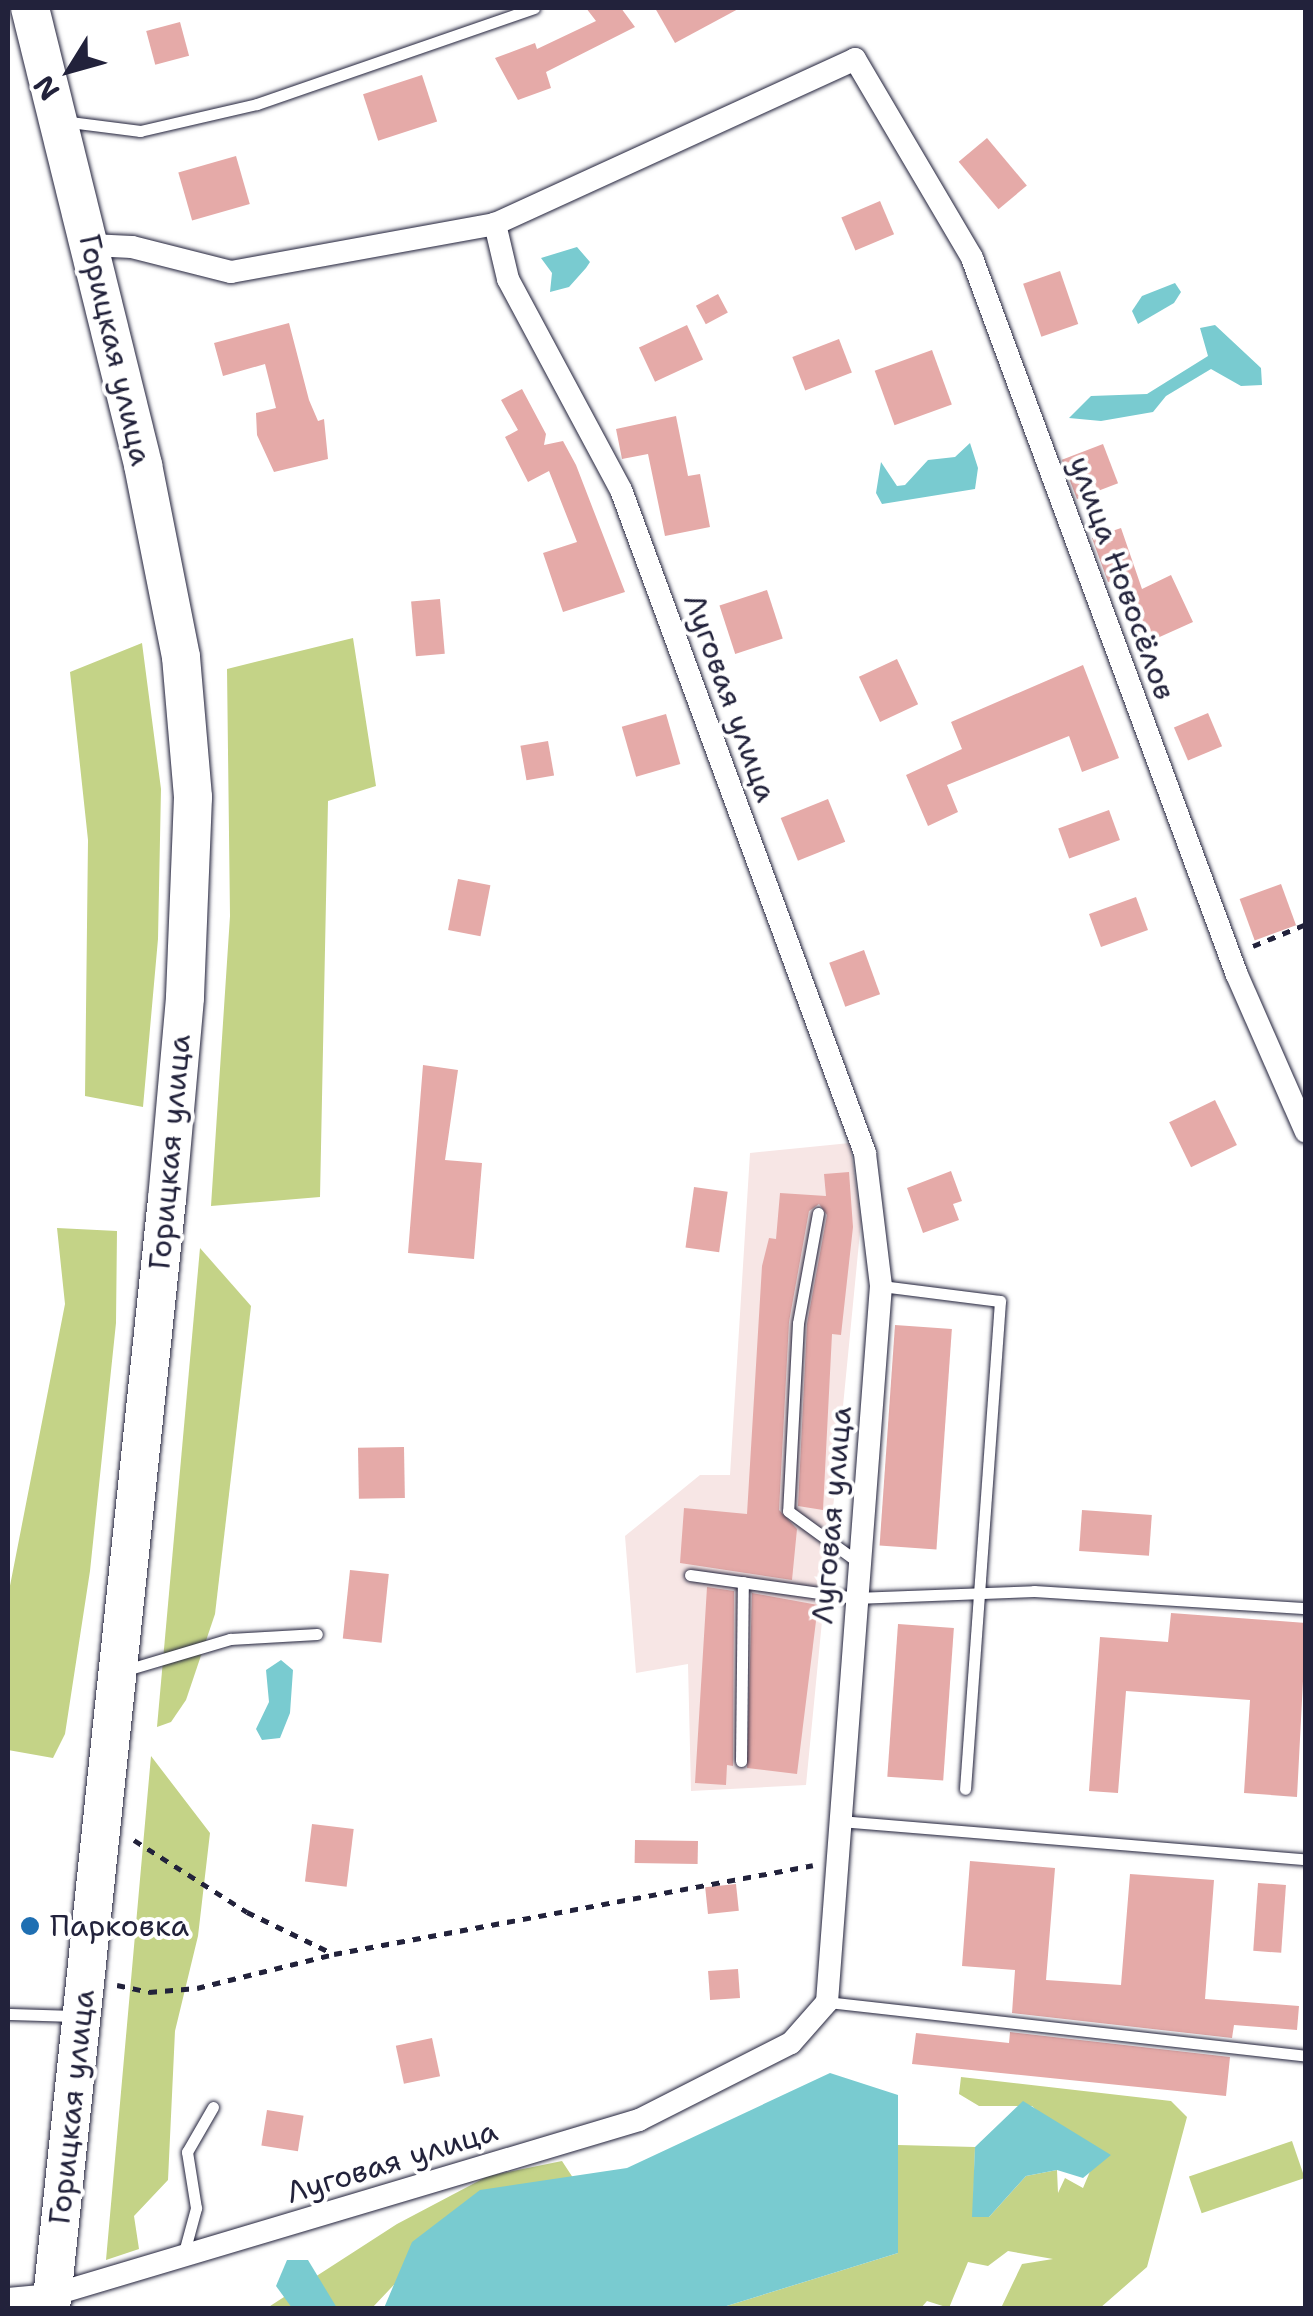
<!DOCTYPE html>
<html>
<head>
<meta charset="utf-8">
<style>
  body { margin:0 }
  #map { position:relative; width:1313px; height:2316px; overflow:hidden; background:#fff; font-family:"Shantell Sans",sans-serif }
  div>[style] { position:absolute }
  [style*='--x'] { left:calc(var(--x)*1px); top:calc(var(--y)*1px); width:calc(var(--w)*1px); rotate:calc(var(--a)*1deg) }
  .built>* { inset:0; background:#f7e6e5 }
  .green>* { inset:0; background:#c4d387; transform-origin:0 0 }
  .water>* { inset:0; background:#79cbd0 }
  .building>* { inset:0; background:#e5aaa8; transform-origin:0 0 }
  .path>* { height:5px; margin-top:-2.5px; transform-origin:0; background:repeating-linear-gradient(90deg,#22223b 0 8px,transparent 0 16px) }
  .roads { filter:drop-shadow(0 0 2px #22223b) drop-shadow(0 0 2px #22223b) }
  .service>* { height:11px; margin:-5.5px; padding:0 5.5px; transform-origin:5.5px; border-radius:5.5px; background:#fff }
  .minor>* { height:22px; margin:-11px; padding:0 11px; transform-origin:11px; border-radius:11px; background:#fff }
  .primary>* { height:38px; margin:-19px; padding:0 19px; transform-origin:19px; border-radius:19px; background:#fff }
  .dots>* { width:28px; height:28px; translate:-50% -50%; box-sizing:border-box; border:5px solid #fff; border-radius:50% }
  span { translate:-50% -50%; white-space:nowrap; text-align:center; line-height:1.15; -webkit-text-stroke:8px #fff; paint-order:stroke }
  .street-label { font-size:30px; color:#22223b }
  .poi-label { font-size:30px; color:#22223b }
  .left { translate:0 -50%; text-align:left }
  .frame { position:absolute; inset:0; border:10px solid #22223b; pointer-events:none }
  .north { position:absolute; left:20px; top:20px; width:100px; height:100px; -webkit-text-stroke:8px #fff; paint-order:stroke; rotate:233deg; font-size:28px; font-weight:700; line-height:40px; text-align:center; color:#22223b }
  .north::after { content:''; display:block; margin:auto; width:35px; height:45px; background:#22223b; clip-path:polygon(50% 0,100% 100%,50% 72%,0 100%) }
</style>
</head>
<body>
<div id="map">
  <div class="built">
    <i style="clip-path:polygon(850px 1143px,861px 1222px,806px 1785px,691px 1791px,688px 1664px,636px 1673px,625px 1536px,700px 1475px,730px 1475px,750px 1153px)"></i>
  </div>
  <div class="green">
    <i style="clip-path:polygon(353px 638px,376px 786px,328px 801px,320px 1197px,211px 1206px,230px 916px,227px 669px)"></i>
    <i style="clip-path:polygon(142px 643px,161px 789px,158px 939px,143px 1107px,85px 1096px,88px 840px,70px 672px)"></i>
    <i style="clip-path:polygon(57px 1228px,117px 1231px,116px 1323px,90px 1571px,65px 1734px,53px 1758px,8px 1750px,8px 1596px,65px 1304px)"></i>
    <i style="clip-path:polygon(200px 1248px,251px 1306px,215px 1614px,186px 1700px,171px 1722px,157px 1727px)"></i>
    <i style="clip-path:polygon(151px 1756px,210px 1833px,198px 1936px,175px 2031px,168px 2180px,134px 2216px,139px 2249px,106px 2260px)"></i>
    <i style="clip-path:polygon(961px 2077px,1171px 2101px,1187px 2117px,1147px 2267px,1100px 2308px,1001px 2308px,1022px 2264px,1053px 2259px,1008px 2251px,988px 2266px,968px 2262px,949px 2308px,927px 2301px,921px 2308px,720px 2308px,898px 2253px,898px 2145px,975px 2147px,973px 2217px,989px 2217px,1026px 2176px,1057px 2170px,1058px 2193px,1065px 2178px,1083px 2188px,1094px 2162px,1032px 2106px,979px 2106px,959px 2094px)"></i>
    <i style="left:1292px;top:2141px;width:39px;height:109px;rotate:71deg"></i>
    <i style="clip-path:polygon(562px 2161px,581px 2190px,443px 2233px,372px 2308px,267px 2308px,397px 2224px,488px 2176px)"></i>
  </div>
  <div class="water">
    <i style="clip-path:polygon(577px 247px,590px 262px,586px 268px,569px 287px,550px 292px,552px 273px,541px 258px)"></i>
    <i style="clip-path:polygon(1175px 283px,1181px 292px,1174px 303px,1138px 324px,1132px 311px,1142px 296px)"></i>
    <i style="clip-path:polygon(1215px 325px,1261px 368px,1262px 385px,1241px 386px,1211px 369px,1166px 396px,1153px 412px,1101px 421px,1069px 418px,1091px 396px,1147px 394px,1208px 356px,1200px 328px)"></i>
    <i style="clip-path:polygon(970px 443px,978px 468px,975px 489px,882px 504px,876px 493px,881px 462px,897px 486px,905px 485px,928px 460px,955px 457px)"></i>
    <i style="clip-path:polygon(281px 1660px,293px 1670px,290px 1713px,280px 1738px,262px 1740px,256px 1729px,269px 1702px,266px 1670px)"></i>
    <i style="clip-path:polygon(830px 2073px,898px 2095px,898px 2253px,720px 2308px,384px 2308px,412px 2242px,480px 2190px,627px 2168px)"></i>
    <i style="clip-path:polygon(1023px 2101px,1111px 2155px,1083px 2178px,1057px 2170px,1026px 2176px,989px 2217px,972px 2217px,975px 2147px)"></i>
    <i style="clip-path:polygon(287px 2260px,308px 2260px,337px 2308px,292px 2308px,276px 2286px)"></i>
  </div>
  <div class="building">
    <i style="clip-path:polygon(586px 8px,621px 8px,635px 27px,546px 72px,551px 88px,518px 100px,495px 58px,535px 43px,537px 49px,596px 21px)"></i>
    <i style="clip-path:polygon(655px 8px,740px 8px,675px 43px)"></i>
    <i style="left:180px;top:22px;width:35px;height:35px;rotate:75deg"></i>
    <i style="left:422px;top:75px;width:49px;height:62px;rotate:72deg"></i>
    <i style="left:987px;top:138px;width:62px;height:37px;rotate:50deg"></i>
    <i style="left:236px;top:156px;width:50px;height:60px;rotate:74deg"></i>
    <i style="left:880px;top:201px;width:36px;height:42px;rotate:67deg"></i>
    <i style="left:1060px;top:271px;width:56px;height:39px;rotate:71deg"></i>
    <i style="left:718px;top:294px;width:21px;height:25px;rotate:62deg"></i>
    <i style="clip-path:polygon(289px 323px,309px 400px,318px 421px,324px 419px,328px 459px,274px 472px,257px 435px,256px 413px,276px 408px,265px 364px,223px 376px,214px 343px)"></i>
    <i style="left:687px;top:325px;width:38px;height:53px;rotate:65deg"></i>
    <i style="left:839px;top:339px;width:36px;height:50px;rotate:69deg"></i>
    <i style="left:932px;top:350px;width:58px;height:61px;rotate:70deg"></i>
    <i style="clip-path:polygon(522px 389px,546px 434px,544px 445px,563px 441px,576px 465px,625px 592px,563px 612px,543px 553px,577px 542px,549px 471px,528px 482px,505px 437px,518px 430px,501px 400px)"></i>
    <i style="clip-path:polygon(676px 416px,688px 476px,700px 474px,710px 527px,665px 536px,648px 454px,622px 459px,616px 429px)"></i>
    <i style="left:1103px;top:444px;width:42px;height:44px;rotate:69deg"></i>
    <i style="clip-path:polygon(1121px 528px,1142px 589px,1171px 575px,1193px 622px,1144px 644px,1115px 580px,1108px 582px,1092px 538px)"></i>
    <i style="left:767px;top:590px;width:51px;height:50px;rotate:72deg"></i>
    <i style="left:440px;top:599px;width:55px;height:29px;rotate:85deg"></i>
    <i style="left:897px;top:659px;width:50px;height:42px;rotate:65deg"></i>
    <i style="clip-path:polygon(1083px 665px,1119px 758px,1082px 772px,1069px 736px,947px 785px,958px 812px,928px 826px,906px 775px,962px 749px,951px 722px)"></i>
    <i style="left:1208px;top:713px;width:36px;height:37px;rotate:67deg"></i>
    <i style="left:666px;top:714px;width:52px;height:46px;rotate:74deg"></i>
    <i style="left:548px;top:741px;width:35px;height:28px;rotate:80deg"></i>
    <i style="left:828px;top:799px;width:46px;height:51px;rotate:68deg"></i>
    <i style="left:1109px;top:810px;width:32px;height:54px;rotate:70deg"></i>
    <i style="left:458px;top:879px;width:33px;height:52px;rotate:11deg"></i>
    <i style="left:1281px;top:884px;width:44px;height:44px;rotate:70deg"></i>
    <i style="left:1136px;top:897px;width:35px;height:50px;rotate:70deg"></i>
    <i style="left:864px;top:950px;width:47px;height:37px;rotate:70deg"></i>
    <i style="clip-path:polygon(423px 1065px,458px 1070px,445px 1160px,482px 1163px,474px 1259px,408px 1253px)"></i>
    <i style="left:1215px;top:1100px;width:50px;height:51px;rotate:64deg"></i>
    <i style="clip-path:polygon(951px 1171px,962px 1201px,953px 1204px,959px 1220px,923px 1233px,907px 1188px)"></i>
    <i style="clip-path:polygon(849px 1172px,853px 1227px,841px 1335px,832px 1334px,823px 1510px,798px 1506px,807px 1324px,827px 1215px,819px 1204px,809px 1211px,789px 1322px,779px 1510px,797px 1529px,792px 1580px,680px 1563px,684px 1508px,747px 1514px,762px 1266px,769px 1238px,776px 1239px,780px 1193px,826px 1196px,824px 1174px)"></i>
    <i style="left:694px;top:1187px;width:34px;height:61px;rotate:8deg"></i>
    <i style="left:895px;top:1325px;width:57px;height:221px;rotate:4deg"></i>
    <i style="left:404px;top:1447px;width:51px;height:46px;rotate:89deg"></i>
    <i style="left:1082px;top:1510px;width:70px;height:41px;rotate:4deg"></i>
    <i style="left:350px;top:1570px;width:39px;height:69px;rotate:6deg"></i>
    <i style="clip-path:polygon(707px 1587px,734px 1591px,733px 1766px,727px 1765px,726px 1785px,695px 1783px)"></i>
    <i style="clip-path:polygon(752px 1593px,818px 1605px,797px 1774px,747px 1768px)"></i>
    <i style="clip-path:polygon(1171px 1613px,1306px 1623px,1297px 1797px,1244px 1793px,1250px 1700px,1126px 1691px,1118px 1793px,1089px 1791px,1100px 1637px,1168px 1642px)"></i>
    <i style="left:898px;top:1624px;width:56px;height:153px;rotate:4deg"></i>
    <i style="left:312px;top:1824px;width:42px;height:58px;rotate:7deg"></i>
    <i style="left:635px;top:1840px;width:63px;height:23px;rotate:1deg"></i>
    <i style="clip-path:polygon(970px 1861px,1055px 1868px,1046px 1980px,1121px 1985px,1130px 1874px,1214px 1880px,1205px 1999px,1299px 2006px,1297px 2030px,1234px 2025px,1232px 2038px,1012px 2013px,1015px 1970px,962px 1966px)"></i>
    <i style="left:1258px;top:1883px;width:28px;height:68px;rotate:4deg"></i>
    <i style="left:736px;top:1884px;width:27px;height:31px;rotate:84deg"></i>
    <i style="left:738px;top:1969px;width:29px;height:30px;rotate:86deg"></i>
    <i style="clip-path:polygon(1010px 2032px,1230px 2057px,1226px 2096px,912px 2064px,916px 2033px,1009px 2043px)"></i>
    <i style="left:432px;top:2038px;width:39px;height:37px;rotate:78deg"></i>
    <i style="left:267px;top:2110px;width:37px;height:36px;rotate:9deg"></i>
  </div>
  <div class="path">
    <i style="--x:1253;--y:946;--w:57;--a:-22.5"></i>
    <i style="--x:134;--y:1840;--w:134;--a:32.5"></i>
    <i style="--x:247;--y:1912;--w:94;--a:25.8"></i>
    <i style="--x:117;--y:1985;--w:33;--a:12"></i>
    <i style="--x:149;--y:1992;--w:48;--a:-4.8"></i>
    <i style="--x:197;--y:1988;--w:141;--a:-13.9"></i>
    <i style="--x:334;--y:1954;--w:487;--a:-10.5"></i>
  </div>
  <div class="roads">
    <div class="service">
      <i style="--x:62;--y:121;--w:79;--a:7.3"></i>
      <i style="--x:140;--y:131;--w:120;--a:-13"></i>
      <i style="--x:257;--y:104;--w:293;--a:-19.1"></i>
      <i style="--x:818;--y:1213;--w:112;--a:100.3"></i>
      <i style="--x:798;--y:1323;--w:188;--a:93"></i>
      <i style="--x:788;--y:1511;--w:87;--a:36.1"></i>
      <i style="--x:881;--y:1286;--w:120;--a:7.2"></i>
      <i style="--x:1000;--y:1301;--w:489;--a:94.1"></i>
      <i style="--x:690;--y:1575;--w:167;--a:7.9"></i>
      <i style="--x:855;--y:1598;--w:179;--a:-2.2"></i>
      <i style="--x:1034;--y:1591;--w:273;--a:3.6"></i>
      <i style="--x:126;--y:1670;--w:109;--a:-16.6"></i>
      <i style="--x:230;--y:1639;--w:87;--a:-3.3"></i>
      <i style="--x:741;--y:1761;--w:179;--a:-89.4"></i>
      <i style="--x:839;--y:1821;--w:469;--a:4.7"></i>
      <i style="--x:827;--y:2002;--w:482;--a:6.4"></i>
      <i style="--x:8;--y:2014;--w:69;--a:1.7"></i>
      <i style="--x:183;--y:2256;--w:50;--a:-74.8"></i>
      <i style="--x:196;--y:2208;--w:57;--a:-99.1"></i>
      <i style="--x:187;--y:2152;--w:52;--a:-60"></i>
    </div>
    <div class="minor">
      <i style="--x:90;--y:245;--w:42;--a:2.7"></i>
      <i style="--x:132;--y:247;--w:102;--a:14.2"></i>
      <i style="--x:231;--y:272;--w:268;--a:-10.3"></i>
      <i style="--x:495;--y:224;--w:396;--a:-24.6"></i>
      <i style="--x:855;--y:59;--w:231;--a:59.5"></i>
      <i style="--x:972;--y:258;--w:764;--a:69.72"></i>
      <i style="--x:1237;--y:975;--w:171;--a:66.3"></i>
      <i style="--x:8;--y:2299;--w:44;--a:-5.2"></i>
      <i style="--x:52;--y:2295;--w:613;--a:-16.6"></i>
      <i style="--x:639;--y:2120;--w:170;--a:-26.9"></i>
      <i style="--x:791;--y:2043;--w:55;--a:-48.7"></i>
      <i style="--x:827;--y:2002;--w:718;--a:-85.69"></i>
      <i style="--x:881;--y:1286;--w:134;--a:-96.9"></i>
      <i style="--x:865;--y:1153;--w:706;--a:-110.2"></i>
      <i style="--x:621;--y:490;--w:239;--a:-118.2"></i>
      <i style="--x:508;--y:279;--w:57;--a:-103.3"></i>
    </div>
    <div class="primary">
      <i style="--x:30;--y:8;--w:471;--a:76.1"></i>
      <i style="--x:143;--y:465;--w:196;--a:78.8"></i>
      <i style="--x:181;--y:657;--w:141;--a:85.1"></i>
      <i style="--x:193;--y:797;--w:201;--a:92.3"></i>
      <i style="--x:185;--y:998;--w:202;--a:95.1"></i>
      <i style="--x:167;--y:1199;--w:1115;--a:95.97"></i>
    </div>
  </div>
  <div class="dots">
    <i style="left:30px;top:1926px;background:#1f6fb2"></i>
  </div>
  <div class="street-label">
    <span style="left:115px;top:350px;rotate:77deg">Горицкая улица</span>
    <span style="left:1122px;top:578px;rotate:70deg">улица Новосёлов</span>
    <span style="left:730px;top:698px;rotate:70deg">Луговая улица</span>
    <span style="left:170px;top:1152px;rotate:-85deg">Горицкая улица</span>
    <span style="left:832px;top:1515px;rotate:-85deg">Луговая улица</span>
    <span style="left:72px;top:2107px;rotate:-84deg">Горицкая улица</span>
    <span style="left:392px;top:2162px;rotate:-17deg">Луговая улица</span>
  </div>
  <div class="poi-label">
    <span class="left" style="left:50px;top:1926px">Парковка</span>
  </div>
  <div class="frame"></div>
  <div class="north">N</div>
</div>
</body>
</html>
